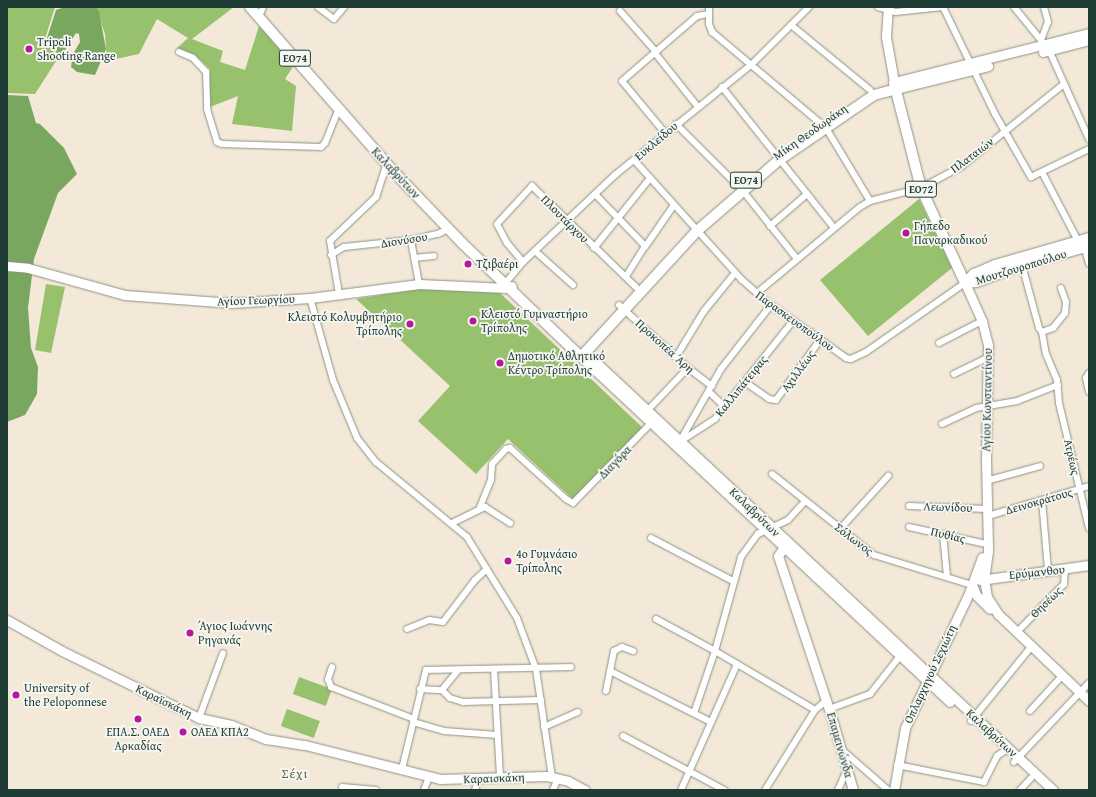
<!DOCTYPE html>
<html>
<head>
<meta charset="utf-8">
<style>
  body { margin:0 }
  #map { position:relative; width:1096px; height:797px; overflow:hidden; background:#f4e9d8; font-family:"Gentium Book Plus",serif }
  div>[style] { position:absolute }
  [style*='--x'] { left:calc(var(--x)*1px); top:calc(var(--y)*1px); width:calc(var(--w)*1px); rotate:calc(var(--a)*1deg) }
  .green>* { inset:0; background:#97c16d; transform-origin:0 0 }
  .forest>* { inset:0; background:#79a760 }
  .roads { filter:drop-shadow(0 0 1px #8a9386) drop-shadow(0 0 1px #8a9386) }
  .street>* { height:6px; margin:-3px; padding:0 3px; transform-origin:3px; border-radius:3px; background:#fff }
  .secondary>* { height:9px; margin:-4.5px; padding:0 4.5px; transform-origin:4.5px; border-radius:4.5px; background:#fff }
  .primary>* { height:10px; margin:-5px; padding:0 5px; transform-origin:5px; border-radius:5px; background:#fff }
  .dots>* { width:11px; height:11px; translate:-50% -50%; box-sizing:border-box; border:2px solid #f6f6f2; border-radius:50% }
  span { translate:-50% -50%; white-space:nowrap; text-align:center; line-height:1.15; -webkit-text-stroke:3.5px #f6f6f2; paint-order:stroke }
  .shield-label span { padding:1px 3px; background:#f6f6f2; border:1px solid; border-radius:3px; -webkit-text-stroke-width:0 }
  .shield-label { font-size:11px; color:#1f3d34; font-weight:700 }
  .poi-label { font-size:12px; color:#1f3d34 }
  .left { translate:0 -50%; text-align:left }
  .right { translate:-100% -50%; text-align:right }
  .street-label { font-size:12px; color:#1f3d34 }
  .neighbourhood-label { font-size:13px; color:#636650; letter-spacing:1px }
  .frame { position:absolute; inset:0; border:8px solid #1f3d34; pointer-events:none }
</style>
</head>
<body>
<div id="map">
  <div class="green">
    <i style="clip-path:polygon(7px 7px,55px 7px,45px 39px,58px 58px,35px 94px,7px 93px)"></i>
    <i style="clip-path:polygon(96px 7px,234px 7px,192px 39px,223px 51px,220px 62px,245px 70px,259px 26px,294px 65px,285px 79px,296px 86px,292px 131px,232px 124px,238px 96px,210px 107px,210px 69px,195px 55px,177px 48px,188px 38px,157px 19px,139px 54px,107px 61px,105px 34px)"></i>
    <i style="clip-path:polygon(919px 199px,952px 268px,868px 336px,820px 280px)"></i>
    <i style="clip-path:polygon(46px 284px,65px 287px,51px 353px,35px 350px)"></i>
    <i style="clip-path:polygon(418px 289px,500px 293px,643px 428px,575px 501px,508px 439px,476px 474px,418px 421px,450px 386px,356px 299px)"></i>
    <i style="left:299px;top:677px;width:35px;height:18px;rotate:20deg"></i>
    <i style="left:287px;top:709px;width:35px;height:18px;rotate:20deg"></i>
  </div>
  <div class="forest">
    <i style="clip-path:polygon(65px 7px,96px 7px,99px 12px,106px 49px,95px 75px,77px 72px,71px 67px,73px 54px,80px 42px,79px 34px,76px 33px,60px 58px,47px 38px,56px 10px)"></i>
    <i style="clip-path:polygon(7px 95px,28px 96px,36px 123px,40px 124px,64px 148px,77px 174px,58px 193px,34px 259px,28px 308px,31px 348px,38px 367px,37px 394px,25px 415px,7px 422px)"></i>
  </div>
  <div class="roads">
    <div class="street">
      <i style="--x:318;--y:7;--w:20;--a:37"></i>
      <i style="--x:334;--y:19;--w:16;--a:-50"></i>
      <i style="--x:709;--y:7;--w:17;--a:90"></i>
      <i style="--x:709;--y:24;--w:9;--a:69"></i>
      <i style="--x:712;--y:32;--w:149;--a:40.1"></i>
      <i style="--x:826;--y:128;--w:85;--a:58.9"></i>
      <i style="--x:878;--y:7;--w:18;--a:16"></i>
      <i style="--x:895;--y:12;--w:48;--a:-5.9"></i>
      <i style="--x:943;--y:7;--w:119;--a:64.1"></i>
      <i style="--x:995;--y:114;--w:73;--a:60.3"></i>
      <i style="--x:1031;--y:177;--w:64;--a:-25.8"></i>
      <i style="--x:1014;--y:7;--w:55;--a:50.9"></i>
      <i style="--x:1049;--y:50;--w:98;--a:65.8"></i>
      <i style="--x:620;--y:11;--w:55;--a:48.7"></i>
      <i style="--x:259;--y:17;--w:11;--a:-68"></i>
      <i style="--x:791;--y:25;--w:102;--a:39.4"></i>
      <i style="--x:1041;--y:40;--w:19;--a:-69"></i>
      <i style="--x:1048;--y:22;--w:16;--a:-105"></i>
      <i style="--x:179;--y:52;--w:15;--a:23"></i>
      <i style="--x:193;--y:58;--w:19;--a:47"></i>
      <i style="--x:206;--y:72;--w:37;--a:88"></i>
      <i style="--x:207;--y:109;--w:34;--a:73"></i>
      <i style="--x:217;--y:142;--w:5;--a:22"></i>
      <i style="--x:222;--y:144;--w:99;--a:1.7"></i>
      <i style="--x:321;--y:147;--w:6;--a:-45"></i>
      <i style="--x:325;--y:143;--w:37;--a:-68"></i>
      <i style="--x:655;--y:53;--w:69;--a:51.5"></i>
      <i style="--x:722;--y:87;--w:180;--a:51.5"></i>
      <i style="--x:676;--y:124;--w:95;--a:45"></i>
      <i style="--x:743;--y:191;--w:87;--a:51.5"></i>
      <i style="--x:665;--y:133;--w:67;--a:-129.6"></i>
      <i style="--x:622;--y:81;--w:99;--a:-40.9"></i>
      <i style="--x:697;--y:16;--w:11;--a:-10"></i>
      <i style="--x:634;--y:160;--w:161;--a:48"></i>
      <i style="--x:742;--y:280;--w:38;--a:41"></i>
      <i style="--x:771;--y:305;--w:92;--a:35.2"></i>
      <i style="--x:846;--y:358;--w:5;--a:11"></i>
      <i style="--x:851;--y:359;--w:17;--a:-25"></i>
      <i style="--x:866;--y:352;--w:121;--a:-34.9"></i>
      <i style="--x:1043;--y:174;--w:76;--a:62.4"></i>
      <i style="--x:1078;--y:241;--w:10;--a:45"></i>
      <i style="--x:1085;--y:248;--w:16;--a:76"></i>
      <i style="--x:595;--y:194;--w:72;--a:46.1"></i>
      <i style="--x:645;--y:246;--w:36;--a:122"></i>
      <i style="--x:770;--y:226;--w:49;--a:-40.9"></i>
      <i style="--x:411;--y:240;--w:45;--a:79.7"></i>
      <i style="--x:645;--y:247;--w:51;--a:-55.4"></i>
      <i style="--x:594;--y:248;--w:90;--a:-51.3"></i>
      <i style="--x:535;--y:251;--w:51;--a:41.8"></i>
      <i style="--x:331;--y:255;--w:15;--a:-32"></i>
      <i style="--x:344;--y:247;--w:67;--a:-6"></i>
      <i style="--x:411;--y:240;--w:28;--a:-13"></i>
      <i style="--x:438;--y:234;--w:13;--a:-27"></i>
      <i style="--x:414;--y:258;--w:20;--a:-6"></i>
      <i style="--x:523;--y:262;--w:25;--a:-130"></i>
      <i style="--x:507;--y:243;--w:21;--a:-118"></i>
      <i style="--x:497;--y:224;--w:52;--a:-47.4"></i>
      <i style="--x:532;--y:186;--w:145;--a:44.2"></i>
      <i style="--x:1022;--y:265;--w:65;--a:74.9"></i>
      <i style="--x:1039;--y:328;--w:5;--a:53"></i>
      <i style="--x:1042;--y:332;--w:12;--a:-20"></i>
      <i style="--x:1053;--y:328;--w:19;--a:-51"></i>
      <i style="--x:1065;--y:313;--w:11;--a:-85"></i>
      <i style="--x:1066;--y:302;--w:15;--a:-110"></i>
      <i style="--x:508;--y:280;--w:23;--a:-50"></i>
      <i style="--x:523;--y:262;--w:127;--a:-43.4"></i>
      <i style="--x:615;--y:175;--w:175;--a:-39"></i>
      <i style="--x:751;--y:65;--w:82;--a:-45"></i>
      <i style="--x:757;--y:293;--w:134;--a:-39.9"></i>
      <i style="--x:860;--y:207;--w:12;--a:-31"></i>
      <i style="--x:870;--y:201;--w:53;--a:-14.3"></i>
      <i style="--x:921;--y:188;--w:47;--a:-28.2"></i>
      <i style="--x:962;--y:166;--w:131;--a:-38.8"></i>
      <i style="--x:339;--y:294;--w:54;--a:-99.6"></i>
      <i style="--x:330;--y:241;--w:64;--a:-43.7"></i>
      <i style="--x:376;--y:197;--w:35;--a:-72"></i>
      <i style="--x:310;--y:298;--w:85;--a:74.3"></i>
      <i style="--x:333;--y:380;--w:63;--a:67.5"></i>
      <i style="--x:357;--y:438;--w:31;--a:52"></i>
      <i style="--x:376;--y:462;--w:118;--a:39.5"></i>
      <i style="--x:467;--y:537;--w:95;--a:58.3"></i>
      <i style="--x:517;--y:618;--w:54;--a:69.6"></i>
      <i style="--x:536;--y:669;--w:109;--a:81.6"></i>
      <i style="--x:619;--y:305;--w:93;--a:42.4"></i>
      <i style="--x:688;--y:368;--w:30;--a:37"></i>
      <i style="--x:1042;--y:332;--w:22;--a:80"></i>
      <i style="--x:1046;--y:354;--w:28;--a:67"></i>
      <i style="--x:1057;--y:380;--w:23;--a:85"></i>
      <i style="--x:1059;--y:403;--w:129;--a:76.5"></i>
      <i style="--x:939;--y:343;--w:48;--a:-27.1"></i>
      <i style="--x:676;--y:357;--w:54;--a:-58.7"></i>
      <i style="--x:704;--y:311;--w:49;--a:-50.8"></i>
      <i style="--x:1089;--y:373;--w:6;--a:121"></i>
      <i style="--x:1086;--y:378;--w:14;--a:78"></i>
      <i style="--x:954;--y:374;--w:39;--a:-26"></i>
      <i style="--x:745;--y:382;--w:29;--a:35"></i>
      <i style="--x:769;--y:399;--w:7;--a:8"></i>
      <i style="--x:776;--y:400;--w:74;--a:-53.7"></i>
      <i style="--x:709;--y:392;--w:22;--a:43"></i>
      <i style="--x:647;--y:411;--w:59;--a:-46.4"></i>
      <i style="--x:942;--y:424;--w:38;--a:-25"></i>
      <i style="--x:976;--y:408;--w:42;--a:-9.7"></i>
      <i style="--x:1017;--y:401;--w:44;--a:-21.3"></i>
      <i style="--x:681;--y:441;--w:40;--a:-32.9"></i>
      <i style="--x:715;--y:419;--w:125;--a:-51.5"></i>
      <i style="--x:679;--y:443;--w:85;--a:-60.4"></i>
      <i style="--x:721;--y:369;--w:81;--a:-52"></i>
      <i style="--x:772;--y:474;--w:130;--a:38.5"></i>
      <i style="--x:874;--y:555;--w:102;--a:17"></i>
      <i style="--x:986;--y:481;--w:56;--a:-15.5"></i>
      <i style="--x:1042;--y:500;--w:70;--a:85.1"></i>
      <i style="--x:909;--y:506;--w:79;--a:2.2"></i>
      <i style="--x:480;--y:507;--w:29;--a:-68"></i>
      <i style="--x:491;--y:480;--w:16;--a:-86"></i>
      <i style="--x:492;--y:464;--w:21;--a:-47"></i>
      <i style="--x:506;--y:449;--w:4;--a:-14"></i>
      <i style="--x:510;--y:448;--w:76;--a:42.3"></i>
      <i style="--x:566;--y:499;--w:8;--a:30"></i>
      <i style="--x:573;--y:503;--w:115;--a:-45.7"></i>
      <i style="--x:988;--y:516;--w:105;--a:-16.5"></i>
      <i style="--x:452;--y:523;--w:37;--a:-26"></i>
      <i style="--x:485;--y:507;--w:30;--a:33"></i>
      <i style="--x:909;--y:527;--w:79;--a:12.4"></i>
      <i style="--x:840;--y:529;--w:72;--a:-47.8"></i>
      <i style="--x:943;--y:534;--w:42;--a:84.6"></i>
      <i style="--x:651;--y:538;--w:93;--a:27.7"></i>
      <i style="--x:656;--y:619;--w:67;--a:28.5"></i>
      <i style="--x:715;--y:651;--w:116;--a:30.5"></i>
      <i style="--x:407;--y:629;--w:24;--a:-22"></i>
      <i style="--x:429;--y:620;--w:14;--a:8"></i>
      <i style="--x:443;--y:622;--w:53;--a:-52.7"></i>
      <i style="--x:475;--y:580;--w:16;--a:-43"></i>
      <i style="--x:1017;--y:632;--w:67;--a:-45.6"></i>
      <i style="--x:1064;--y:584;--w:16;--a:-86"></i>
      <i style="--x:332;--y:667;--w:13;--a:108"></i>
      <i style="--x:328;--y:679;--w:9;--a:69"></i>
      <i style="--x:331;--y:687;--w:89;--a:21.1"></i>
      <i style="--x:494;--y:669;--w:108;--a:86.8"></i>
      <i style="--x:610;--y:671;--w:113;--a:26.8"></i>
      <i style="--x:420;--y:689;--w:22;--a:3"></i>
      <i style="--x:442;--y:690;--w:26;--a:-51"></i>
      <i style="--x:442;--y:690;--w:11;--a:45"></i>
      <i style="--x:450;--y:698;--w:14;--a:17"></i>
      <i style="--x:463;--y:702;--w:78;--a:-1.5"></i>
      <i style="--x:606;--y:691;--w:41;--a:-78.7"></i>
      <i style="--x:614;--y:651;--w:9;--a:-27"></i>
      <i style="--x:622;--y:647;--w:12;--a:20"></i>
      <i style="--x:829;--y:709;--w:44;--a:-20.1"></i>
      <i style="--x:870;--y:694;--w:48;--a:-51.7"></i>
      <i style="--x:1030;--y:711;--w:47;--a:-47.6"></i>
      <i style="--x:694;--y:713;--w:65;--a:-71.3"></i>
      <i style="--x:715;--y:651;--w:98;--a:-74.5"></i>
      <i style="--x:741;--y:557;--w:29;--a:-54"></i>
      <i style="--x:758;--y:534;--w:33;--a:-25"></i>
      <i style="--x:788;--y:520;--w:25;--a:-48"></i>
      <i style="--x:199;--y:718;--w:69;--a:-69.7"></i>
      <i style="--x:971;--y:721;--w:97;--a:-50.9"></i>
      <i style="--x:413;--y:722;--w:32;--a:16"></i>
      <i style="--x:444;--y:731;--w:53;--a:4.3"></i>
      <i style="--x:544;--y:727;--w:37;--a:-24"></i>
      <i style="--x:623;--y:736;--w:115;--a:28.1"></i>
      <i style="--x:841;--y:749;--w:62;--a:41.1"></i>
      <i style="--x:1014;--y:762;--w:109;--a:-46.5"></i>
      <i style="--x:897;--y:765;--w:89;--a:11.1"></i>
      <i style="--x:984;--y:782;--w:29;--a:-63"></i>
      <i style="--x:997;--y:756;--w:7;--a:-34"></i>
      <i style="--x:402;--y:769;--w:102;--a:-76.4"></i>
      <i style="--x:426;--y:670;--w:145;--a:-1.2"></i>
      <i style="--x:342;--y:787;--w:34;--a:5"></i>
      <i style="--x:424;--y:790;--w:14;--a:-69"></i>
      <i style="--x:475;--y:790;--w:13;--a:-72"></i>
      <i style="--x:553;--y:790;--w:13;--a:-67"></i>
      <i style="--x:681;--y:790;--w:138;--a:-66"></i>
      <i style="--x:765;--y:790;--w:94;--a:-58"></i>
      <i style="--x:815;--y:710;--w:14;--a:-39"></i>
      <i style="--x:838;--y:790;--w:22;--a:-66"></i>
      <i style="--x:1020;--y:790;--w:16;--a:-47"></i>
    </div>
    <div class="secondary">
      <i style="--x:888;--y:7;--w:30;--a:94"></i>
      <i style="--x:886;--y:37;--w:46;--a:79.9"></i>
      <i style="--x:894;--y:82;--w:201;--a:-14.1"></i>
      <i style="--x:1043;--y:52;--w:48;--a:-14.6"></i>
      <i style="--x:896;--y:89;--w:95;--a:-14"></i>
      <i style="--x:7;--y:266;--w:21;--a:5"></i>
      <i style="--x:28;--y:268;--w:101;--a:15.6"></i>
      <i style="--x:125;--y:295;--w:107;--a:4.3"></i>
      <i style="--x:232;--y:303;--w:78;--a:-3.7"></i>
      <i style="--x:310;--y:298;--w:110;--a:-7.3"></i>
      <i style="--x:419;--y:284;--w:88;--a:2.6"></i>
      <i style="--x:507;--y:288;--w:5;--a:-22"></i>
      <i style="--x:965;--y:283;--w:42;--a:65.9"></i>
      <i style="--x:982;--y:321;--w:25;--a:76"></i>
      <i style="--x:988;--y:345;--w:115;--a:91"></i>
      <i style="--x:986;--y:460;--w:91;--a:88.7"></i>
      <i style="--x:988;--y:551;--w:27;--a:98"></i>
      <i style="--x:984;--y:578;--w:19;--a:81"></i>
      <i style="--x:987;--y:597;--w:20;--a:57"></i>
      <i style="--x:998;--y:614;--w:126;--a:43.7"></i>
      <i style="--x:585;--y:352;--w:641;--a:43.1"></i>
      <i style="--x:581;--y:357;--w:505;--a:43.07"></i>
      <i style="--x:786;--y:544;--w:14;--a:124"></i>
      <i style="--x:778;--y:556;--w:161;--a:71.6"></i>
      <i style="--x:829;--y:709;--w:84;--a:73.5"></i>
      <i style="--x:980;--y:580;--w:110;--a:-7.8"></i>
      <i style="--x:972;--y:585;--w:12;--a:66"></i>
      <i style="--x:977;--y:596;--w:18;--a:45"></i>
      <i style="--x:7;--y:620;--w:63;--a:29.4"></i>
      <i style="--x:62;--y:651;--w:153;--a:26.1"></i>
      <i style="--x:199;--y:718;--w:33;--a:12"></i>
      <i style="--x:231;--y:725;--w:38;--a:22"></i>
      <i style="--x:266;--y:739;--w:39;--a:9"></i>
      <i style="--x:305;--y:745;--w:139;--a:14.1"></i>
      <i style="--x:440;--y:779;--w:107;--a:-1.6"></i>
      <i style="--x:547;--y:776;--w:22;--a:13"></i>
      <i style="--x:568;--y:781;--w:19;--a:28"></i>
      <i style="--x:894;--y:790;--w:63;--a:-79.9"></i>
      <i style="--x:905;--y:728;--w:149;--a:-64.6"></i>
      <i style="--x:969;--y:593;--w:38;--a:-70"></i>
    </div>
    <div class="primary">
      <i style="--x:250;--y:7;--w:219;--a:48.9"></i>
      <i style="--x:394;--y:172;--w:98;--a:46.2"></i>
      <i style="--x:462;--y:243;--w:165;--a:43.8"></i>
      <i style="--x:581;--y:357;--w:171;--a:-47.4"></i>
      <i style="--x:697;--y:231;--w:108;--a:-40.9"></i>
      <i style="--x:779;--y:160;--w:115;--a:-34.4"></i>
      <i style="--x:874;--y:95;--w:23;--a:-15"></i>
      <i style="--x:894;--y:83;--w:108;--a:75.6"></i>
      <i style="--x:921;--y:188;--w:105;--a:65.1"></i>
      <i style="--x:965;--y:283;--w:13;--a:-45"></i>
      <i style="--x:974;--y:274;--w:23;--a:-23"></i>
      <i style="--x:995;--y:265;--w:98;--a:-16"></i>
      <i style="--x:965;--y:283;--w:11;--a:-5"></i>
      <i style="--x:976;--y:282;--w:49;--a:-20.3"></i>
      <i style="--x:1022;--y:265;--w:70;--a:-15.8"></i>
    </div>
  </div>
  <div class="dots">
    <i style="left:29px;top:49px;background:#b5179e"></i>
    <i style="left:906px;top:233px;background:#b5179e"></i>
    <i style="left:468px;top:264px;background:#b5179e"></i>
    <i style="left:473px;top:321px;background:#b5179e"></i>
    <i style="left:410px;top:324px;background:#b5179e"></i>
    <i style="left:500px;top:363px;background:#b5179e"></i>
    <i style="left:508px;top:561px;background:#b5179e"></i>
    <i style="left:190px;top:633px;background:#b5179e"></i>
    <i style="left:16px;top:695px;background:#b5179e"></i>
    <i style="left:138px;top:719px;background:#b5179e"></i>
    <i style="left:183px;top:732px;background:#b5179e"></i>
  </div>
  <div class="shield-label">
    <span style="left:295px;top:58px">ΕΟ74</span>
    <span style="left:746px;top:180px">ΕΟ74</span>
    <span style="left:921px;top:189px">ΕΟ72</span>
  </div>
  <div class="poi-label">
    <span class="left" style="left:37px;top:49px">Tripoli<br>Shooting Range</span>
    <span class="left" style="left:914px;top:233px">Γήπεδο<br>Παναρκαδικού</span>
    <span class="left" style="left:476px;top:264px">Τζιβαέρι</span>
    <span class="left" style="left:481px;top:321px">Κλειστό Γυμναστήριο<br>Τρίπολης</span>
    <span class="right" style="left:402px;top:324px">Κλειστό Κολυμβητήριο<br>Τρίπολης</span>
    <span class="left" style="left:508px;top:363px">Δημοτικό Αθλητικό<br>Κέντρο Τρίπολης</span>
    <span class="left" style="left:516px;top:561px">4ο Γυμνάσιο<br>Τρίπολης</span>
    <span class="left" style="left:198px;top:633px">Άγιος Ιωάννης<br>Ρηγανάς</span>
    <span class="left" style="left:24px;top:695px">University of<br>the Peloponnese</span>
    <span style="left:138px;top:739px">ΕΠΑ.Σ. ΟΑΕΔ<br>Αρκαδίας</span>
    <span class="left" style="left:191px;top:732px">ΟΑΕΔ ΚΠΑ2</span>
  </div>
  <div class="street-label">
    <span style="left:810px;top:132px;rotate:-35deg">Μίκη Θεοδωράκη</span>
    <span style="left:656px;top:141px;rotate:-40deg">Ευκλείδου</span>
    <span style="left:972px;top:155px;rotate:-37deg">Πλαταιών</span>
    <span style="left:396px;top:173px;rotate:47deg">Καλαβρύτων</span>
    <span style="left:565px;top:219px;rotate:45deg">Πλουτάρχου</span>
    <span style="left:404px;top:240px;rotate:-9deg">Διονύσου</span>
    <span style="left:1021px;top:267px;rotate:-17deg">Μουτζουροπούλου</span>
    <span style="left:256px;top:300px;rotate:-2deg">Αγίου Γεωργίου</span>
    <span style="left:795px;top:321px;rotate:36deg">Παρασκευοπούλου</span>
    <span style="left:665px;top:346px;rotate:42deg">Προκοπέα Άρη</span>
    <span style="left:798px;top:371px;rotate:-54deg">Αχιλλέως</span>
    <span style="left:741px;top:386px;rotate:-51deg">Καλλιπάτειρας</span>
    <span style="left:987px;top:400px;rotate:-89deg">Αγίου Κωνσταντίνου</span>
    <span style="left:1072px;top:457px;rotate:77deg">Ατρέως</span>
    <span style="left:615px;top:462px;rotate:-46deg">Διαγόρα</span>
    <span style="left:1039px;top:501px;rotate:-16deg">Δεινοκράτους</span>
    <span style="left:948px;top:507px;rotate:2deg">Λεωνίδου</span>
    <span style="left:755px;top:512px;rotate:44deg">Καλαβρύτων</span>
    <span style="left:948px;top:535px;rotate:13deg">Πυθίας</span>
    <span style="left:854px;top:539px;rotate:37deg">Σόλωνος</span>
    <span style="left:1037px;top:572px;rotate:-6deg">Ερύμανθου</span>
    <span style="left:1046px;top:602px;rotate:-44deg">Θησέως</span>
    <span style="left:930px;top:674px;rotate:-65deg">Οπλαρχηγού Σεχιώτη</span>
    <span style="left:164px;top:701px;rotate:26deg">Καραϊσκάκη</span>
    <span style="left:992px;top:733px;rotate:43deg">Καλαβρύτων</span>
    <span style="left:840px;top:745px;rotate:74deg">Επαμεινώνδα</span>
    <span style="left:494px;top:778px;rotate:-2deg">Καραισκάκη</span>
  </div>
  <div class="neighbourhood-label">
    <span style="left:295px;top:774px">Σέχι</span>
  </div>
  <div class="frame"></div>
</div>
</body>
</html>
